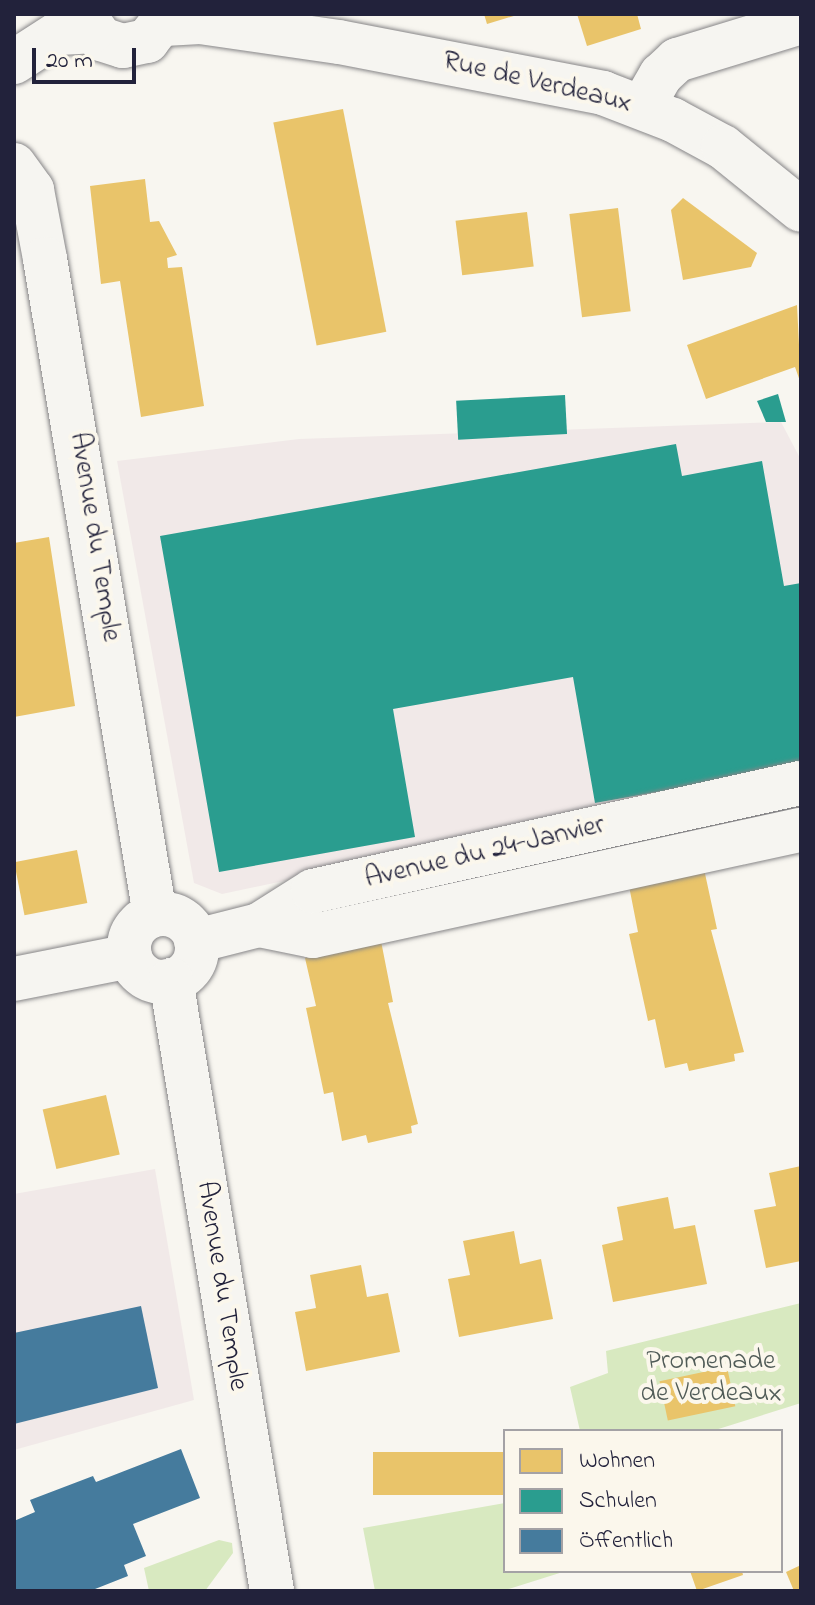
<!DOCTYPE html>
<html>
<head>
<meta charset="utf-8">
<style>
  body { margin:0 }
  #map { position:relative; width:815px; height:1605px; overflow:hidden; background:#f8f6f0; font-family:"Indie Flower",sans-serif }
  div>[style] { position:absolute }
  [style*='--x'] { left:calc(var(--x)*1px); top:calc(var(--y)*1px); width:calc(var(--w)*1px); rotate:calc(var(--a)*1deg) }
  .built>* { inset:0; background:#f1e9e8 }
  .green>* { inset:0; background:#d8e9c0 }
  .homes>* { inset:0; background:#e9c46a; transform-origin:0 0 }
  .schools>* { inset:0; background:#2a9d8f; transform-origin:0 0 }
  .public>* { inset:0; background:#457b9d }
  .roads { filter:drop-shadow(0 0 2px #878688) drop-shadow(0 0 2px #878688) }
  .minor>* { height:44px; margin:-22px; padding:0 22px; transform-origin:22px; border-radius:22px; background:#f6f5f1 }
  .minor>.ring { margin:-22px; padding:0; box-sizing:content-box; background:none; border:44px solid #f6f5f1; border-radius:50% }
  .major>* { height:44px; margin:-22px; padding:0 22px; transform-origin:22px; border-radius:22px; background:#f6f5f1 }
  span { translate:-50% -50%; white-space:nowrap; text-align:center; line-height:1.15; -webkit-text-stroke:8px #fbf7ec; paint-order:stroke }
  .street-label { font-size:28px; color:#22223b }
  .park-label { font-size:28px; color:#505b57 }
  .frame { position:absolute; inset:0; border:16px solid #22223b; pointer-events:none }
  .legend { position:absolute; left:503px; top:1429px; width:280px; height:144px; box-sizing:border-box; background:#fbf7ec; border:2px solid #a4a2a5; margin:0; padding:10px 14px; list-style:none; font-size:24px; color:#22223b }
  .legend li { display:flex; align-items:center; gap:16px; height:40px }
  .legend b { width:40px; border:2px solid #a4a2a5 }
  .scale { position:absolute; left:32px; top:48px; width:104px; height:36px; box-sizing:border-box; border:4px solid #22223b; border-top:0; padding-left:10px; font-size:24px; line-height:28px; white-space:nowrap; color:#22223b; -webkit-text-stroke:6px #fbf7ec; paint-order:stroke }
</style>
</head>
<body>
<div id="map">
  <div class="built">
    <i style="clip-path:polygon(781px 422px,801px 460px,801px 772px,222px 894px,194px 883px,117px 461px,299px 439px)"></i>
    <i style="clip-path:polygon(155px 1169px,194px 1400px,14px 1450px,14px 1194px)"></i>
  </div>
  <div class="green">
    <i style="clip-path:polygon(801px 1303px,801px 1403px,712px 1431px,580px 1431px,570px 1387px,608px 1373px,606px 1351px)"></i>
    <i style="clip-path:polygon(505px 1503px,505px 1571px,566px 1571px,502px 1591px,375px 1591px,363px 1528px)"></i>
    <i style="clip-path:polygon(219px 1540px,232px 1543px,233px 1553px,205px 1591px,149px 1591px,144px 1568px)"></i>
  </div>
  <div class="homes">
    <i style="clip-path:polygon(484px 14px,517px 14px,517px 15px,487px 24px)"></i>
    <i style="clip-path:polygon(577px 14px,637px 14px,641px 29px,587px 46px)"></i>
    <i style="left:343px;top:109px;width:227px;height:71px;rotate:79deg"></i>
    <i style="clip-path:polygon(145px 179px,150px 222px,159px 221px,177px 255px,167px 258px,168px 268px,182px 267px,204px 406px,141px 417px,120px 281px,101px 284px,90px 186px)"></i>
    <i style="clip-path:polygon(683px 198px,757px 253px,751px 267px,683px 280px,671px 210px)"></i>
    <i style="left:618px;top:208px;width:104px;height:49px;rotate:83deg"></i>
    <i style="left:527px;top:212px;width:55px;height:72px;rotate:83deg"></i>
    <i style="clip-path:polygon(797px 305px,801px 384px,795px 367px,706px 399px,687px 345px)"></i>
    <i style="clip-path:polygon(49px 537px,75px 706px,14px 717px,14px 543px)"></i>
    <i style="left:77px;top:850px;width:54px;height:64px;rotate:79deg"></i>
    <i style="clip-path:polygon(704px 869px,717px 929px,711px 930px,744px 1052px,734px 1054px,735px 1061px,689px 1071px,687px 1063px,665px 1068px,655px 1019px,648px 1021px,629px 934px,638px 932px,629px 886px)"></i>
    <i style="clip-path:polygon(381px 941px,393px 1002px,388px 1003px,418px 1124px,411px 1126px,412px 1133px,368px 1143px,366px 1135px,342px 1141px,333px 1092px,324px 1094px,306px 1008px,316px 1006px,305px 958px)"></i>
    <i style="left:106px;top:1095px;width:61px;height:65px;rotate:77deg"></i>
    <i style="clip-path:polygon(801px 1166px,801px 1261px,766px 1268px,754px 1210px,776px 1206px,769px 1173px)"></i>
    <i style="clip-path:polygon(668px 1197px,674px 1229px,695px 1225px,707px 1284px,613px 1302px,602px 1245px,623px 1240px,617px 1207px)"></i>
    <i style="clip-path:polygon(514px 1231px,520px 1264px,541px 1259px,553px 1319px,459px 1337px,448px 1279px,470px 1275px,463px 1241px)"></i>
    <i style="clip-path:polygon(361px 1265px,367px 1297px,388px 1293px,400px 1352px,306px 1371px,295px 1312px,316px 1308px,310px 1275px)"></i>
    <i style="left:727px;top:1367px;width:40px;height:69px;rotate:78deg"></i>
    <i style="left:505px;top:1452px;width:43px;height:132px;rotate:90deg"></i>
    <i style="clip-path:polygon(801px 1565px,801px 1591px,794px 1591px,786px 1572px)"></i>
    <i style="clip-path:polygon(690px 1571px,742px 1571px,743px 1575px,697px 1591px)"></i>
  </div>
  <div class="schools">
    <i style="clip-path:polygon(778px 394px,786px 422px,766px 422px,757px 401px)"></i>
    <i style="left:565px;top:395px;width:39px;height:109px;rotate:87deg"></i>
    <i style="clip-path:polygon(676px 444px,682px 476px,762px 461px,784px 586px,801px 583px,801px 766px,595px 803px,573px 677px,393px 709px,415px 837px,219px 872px,160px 536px)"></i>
  </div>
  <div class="public">
    <i style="clip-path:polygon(141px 1306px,158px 1388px,14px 1424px,14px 1333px)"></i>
    <i style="clip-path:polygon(181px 1449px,200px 1498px,133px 1524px,146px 1556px,124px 1565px,128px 1576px,90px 1591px,14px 1591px,14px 1521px,35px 1512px,30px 1500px,93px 1476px,96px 1482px)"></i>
  </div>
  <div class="roads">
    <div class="minor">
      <i style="--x:164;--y:24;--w:36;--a:-3"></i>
      <i style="--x:200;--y:22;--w:140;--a:8.2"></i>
      <i style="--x:339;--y:42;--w:269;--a:10.9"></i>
      <i style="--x:603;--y:93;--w:75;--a:21.1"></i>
      <i style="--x:673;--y:120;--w:57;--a:28.4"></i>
      <i style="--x:723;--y:147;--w:100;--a:38.9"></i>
      <i style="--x:643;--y:106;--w:36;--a:-60"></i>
      <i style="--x:661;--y:75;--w:22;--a:-43"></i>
      <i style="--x:677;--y:60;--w:130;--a:-17"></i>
      <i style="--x:14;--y:165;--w:31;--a:54"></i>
      <i style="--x:32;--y:190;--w:70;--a:79.3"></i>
      <i style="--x:45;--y:259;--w:665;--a:80.48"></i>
      <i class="ring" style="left:129px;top:914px;width:24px;height:24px"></i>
      <i style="--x:259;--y:925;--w:64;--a:-32.2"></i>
      <i style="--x:313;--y:891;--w:500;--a:-12.5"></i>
      <i style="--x:196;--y:941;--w:65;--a:-14.3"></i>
      <i style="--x:259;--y:925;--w:55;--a:11.5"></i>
      <i style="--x:313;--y:936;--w:499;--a:-12.3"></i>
      <i style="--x:14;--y:979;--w:118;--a:-11.2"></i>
      <i style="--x:171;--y:980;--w:619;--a:80.61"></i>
    </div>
    <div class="major">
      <i style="--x:84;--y:14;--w:30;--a:56"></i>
      <i style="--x:101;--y:39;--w:23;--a:18"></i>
      <i style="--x:123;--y:46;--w:25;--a:-12"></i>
      <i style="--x:147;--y:41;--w:34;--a:-52"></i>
      <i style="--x:14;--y:62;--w:54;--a:-32.8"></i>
      <i style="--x:59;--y:33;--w:33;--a:-3"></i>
    </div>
  </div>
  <div class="street-label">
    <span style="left:537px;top:83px;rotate:13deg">Rue de Verdeaux</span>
    <span style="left:94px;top:537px;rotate:81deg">Avenue du Temple</span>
    <span style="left:485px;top:853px;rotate:-13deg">Avenue du 24-Janvier</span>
    <span style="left:221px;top:1286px;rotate:81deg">Avenue du Temple</span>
  </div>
  <div class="park-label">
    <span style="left:711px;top:1378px">Promenade<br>de Verdeaux</span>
  </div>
  <div class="frame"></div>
  <ul class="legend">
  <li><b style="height:22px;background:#e9c46a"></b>Wohnen</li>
  <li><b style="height:22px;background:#2a9d8f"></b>Schulen</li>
  <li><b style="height:22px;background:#457b9d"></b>Öffentlich</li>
  </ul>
  <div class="scale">20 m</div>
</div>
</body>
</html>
